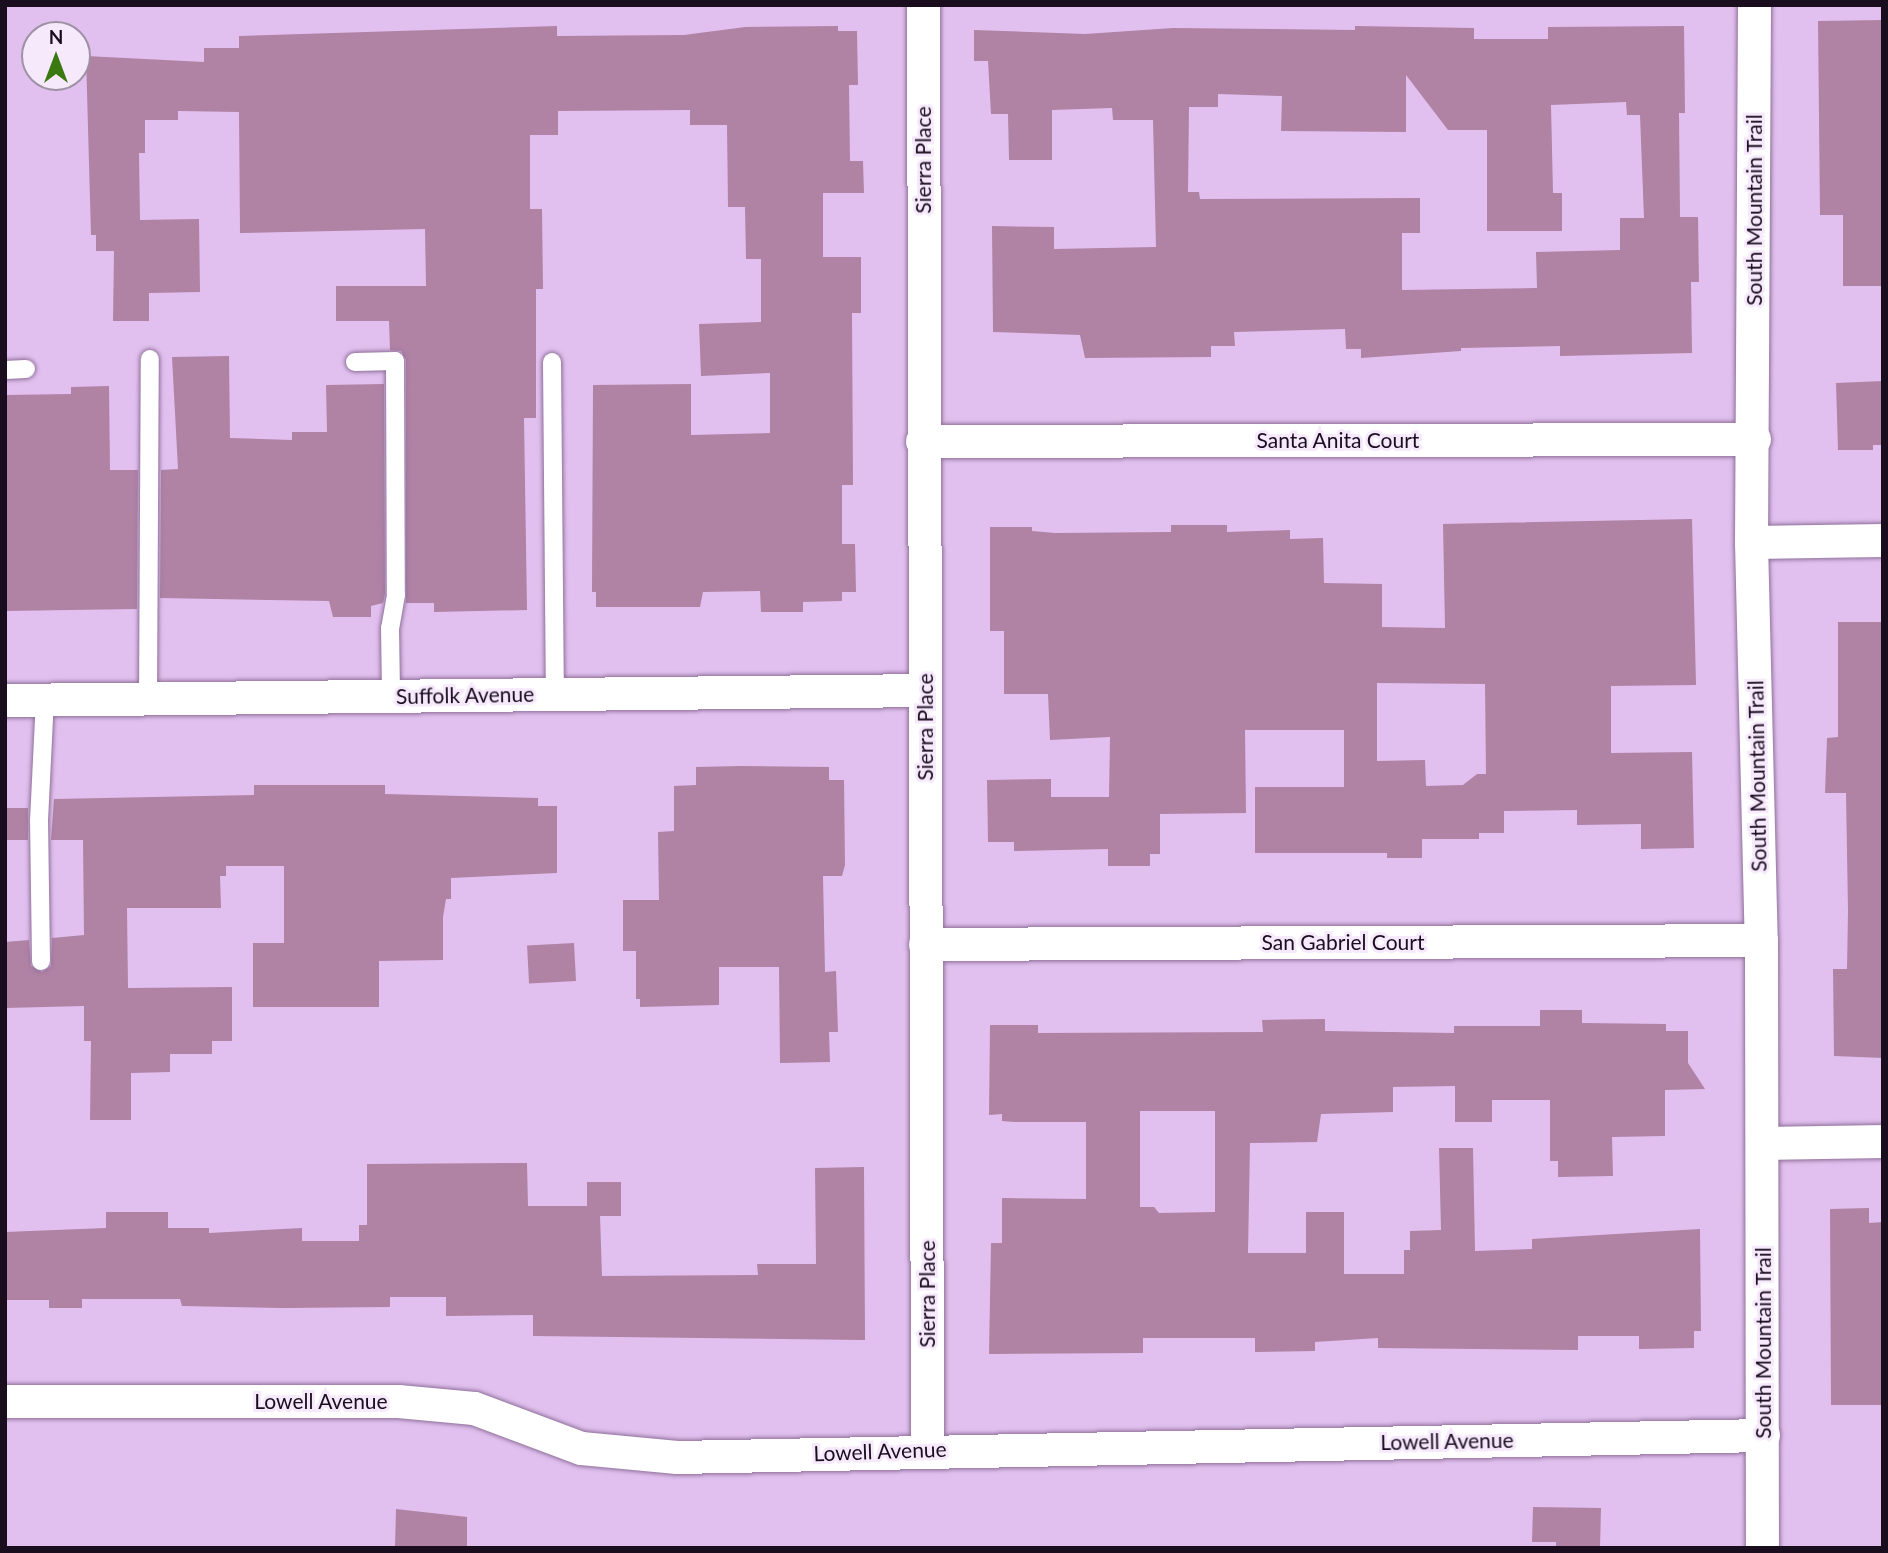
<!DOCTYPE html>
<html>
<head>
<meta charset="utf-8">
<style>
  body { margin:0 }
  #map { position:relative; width:1888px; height:1553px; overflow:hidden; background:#e1c0ef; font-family:Lato,sans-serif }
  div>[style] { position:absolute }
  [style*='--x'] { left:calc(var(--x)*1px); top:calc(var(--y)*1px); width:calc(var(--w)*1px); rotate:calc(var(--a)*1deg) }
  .building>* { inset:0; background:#b082a4; transform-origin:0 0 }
  .roads { filter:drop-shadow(0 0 2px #8f709a) drop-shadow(0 0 2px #8f709a) }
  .lane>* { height:18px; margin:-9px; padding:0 9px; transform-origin:9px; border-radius:9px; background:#fff }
  .street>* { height:33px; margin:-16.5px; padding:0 16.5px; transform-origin:16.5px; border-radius:16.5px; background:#fff }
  span { translate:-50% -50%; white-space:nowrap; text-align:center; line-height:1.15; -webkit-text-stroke:6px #f7e9fc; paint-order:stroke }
  .street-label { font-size:21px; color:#190d1e }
  .frame { position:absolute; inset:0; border:7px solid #190d1e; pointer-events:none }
  .north { position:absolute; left:21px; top:21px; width:70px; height:70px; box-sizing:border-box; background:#f7e9fc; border:2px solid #9e91a3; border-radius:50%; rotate:0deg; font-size:19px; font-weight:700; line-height:28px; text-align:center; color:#190d1e }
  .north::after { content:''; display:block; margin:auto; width:24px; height:32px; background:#3b7812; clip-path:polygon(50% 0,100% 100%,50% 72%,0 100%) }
</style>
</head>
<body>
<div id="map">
  <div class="building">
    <i style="clip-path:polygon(1883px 20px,1883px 286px,1843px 286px,1843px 215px,1820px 215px,1818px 21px)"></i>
    <i style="clip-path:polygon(557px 26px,557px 36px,684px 35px,745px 27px,838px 26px,838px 31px,857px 31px,858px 85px,849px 85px,850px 161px,863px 161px,864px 193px,823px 193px,823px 257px,861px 257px,861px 313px,852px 313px,853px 485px,842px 485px,842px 544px,855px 544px,856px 592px,842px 592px,842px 601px,803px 602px,803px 612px,761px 612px,760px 591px,703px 592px,700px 607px,596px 607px,596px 592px,592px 592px,593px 385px,691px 384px,691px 435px,770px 433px,770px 373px,701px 376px,699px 324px,761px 322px,761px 259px,746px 259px,745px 207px,728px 207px,727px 125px,690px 125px,690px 110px,558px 111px,558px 135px,530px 135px,530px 209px,542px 209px,543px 289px,536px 289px,536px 418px,524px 418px,527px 610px,434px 612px,434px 603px,406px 603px,406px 360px,401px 351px,390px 350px,389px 321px,336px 321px,336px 286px,426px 286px,425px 229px,240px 233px,239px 112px,178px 111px,178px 120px,145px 120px,145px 153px,139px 153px,140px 220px,199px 219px,200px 292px,149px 293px,149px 321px,113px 321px,114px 251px,96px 251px,96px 235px,91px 235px,86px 56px,204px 62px,204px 48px,239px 48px,239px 36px)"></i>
    <i style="clip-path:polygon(evenodd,1355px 26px,1474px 28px,1474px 39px,1548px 39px,1548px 27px,1684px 26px,1685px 113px,1679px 113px,1680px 217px,1698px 217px,1699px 282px,1691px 282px,1692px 353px,1560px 356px,1560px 346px,1461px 348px,1461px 351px,1361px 358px,1361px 349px,1346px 349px,1345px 329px,1234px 332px,1235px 346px,1211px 346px,1211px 357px,1085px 358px,1080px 335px,993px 332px,992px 226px,1054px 227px,1054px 249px,1156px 247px,1153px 120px,1113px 120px,1112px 108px,1052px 110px,1052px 160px,1009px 160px,1008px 114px,991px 114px,988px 61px,974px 61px,974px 30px,1085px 34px,1173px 28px,1355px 30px,1355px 26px,1406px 75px,1448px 130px,1487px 130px,1487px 231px,1562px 231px,1562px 193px,1553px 193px,1551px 105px,1626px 102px,1627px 115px,1640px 115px,1644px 218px,1620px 218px,1620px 250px,1536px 252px,1537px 288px,1402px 290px,1402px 233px,1420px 233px,1420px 198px,1200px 199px,1199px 192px,1188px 192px,1189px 107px,1218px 107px,1218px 94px,1282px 96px,1281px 131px,1406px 132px,1406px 75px)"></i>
    <i style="clip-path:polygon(229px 356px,230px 438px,292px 440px,292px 432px,327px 432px,326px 385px,384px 384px,385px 594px,383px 603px,371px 606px,371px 617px,333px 617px,329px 601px,160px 598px,161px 470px,178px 469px,172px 357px)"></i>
    <i style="clip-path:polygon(1883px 381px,1883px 445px,1873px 445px,1873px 450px,1838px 450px,1836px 383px)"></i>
    <i style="clip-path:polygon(109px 386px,110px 470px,138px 470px,137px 609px,5px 611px,5px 395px,71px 394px,71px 387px)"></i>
    <i style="clip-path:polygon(evenodd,1692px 519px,1696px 685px,1611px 686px,1611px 753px,1692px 752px,1694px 848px,1641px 849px,1641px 824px,1577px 825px,1577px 810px,1504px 811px,1504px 833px,1479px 833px,1479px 839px,1422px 839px,1422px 858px,1387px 858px,1387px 853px,1255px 853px,1255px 787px,1344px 787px,1344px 730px,1245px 730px,1246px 813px,1160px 814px,1160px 854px,1150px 854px,1150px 866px,1108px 866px,1108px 849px,1014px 851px,1014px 842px,988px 842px,987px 780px,1051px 779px,1051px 797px,1109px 797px,1110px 737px,1050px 740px,1048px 694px,1004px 694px,1004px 631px,990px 631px,990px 527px,1032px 527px,1032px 531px,1055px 533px,1171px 532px,1171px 525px,1227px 525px,1227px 532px,1290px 530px,1290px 539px,1323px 538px,1324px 583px,1382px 584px,1382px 627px,1445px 628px,1443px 524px,1692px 519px,1377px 683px,1485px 684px,1486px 774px,1477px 774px,1463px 785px,1426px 786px,1425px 760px,1377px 761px,1377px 683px)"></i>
    <i style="clip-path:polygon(1838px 622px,1883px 622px,1883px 1058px,1834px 1056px,1833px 969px,1847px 969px,1848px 911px,1846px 793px,1825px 793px,1827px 738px,1838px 737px)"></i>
    <i style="clip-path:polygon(741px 766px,829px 767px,829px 780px,844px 780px,845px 865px,842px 876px,823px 876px,825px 972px,836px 971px,838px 1032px,829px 1032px,830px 1062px,780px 1063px,779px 967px,719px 967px,719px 1005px,640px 1007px,640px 999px,636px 999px,636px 951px,623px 951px,623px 900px,659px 900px,658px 832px,674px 831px,674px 786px,696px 785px,696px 767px)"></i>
    <i style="clip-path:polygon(254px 785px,385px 785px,385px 794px,538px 798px,538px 806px,557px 806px,557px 873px,451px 878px,451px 899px,446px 899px,443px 917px,443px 960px,379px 961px,379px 1007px,253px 1007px,253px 943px,284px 943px,284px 866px,226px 866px,226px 876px,220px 876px,221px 908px,127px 908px,128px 988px,232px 987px,232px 1041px,212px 1041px,212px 1054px,170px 1054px,170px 1072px,131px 1073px,131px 1120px,90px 1120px,91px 1041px,84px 1041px,84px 1006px,5px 1008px,5px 942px,29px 940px,31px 966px,42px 972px,51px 966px,52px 938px,84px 935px,83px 840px,51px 840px,54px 799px,254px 795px)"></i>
    <i style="left:5px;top:808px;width:23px;height:32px"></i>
    <i style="left:574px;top:943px;width:38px;height:47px;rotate:87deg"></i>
    <i style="clip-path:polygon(evenodd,1540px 1010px,1582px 1010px,1582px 1023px,1666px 1024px,1666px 1031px,1688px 1031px,1688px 1063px,1705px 1089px,1665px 1090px,1665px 1136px,1612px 1137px,1613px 1176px,1558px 1177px,1558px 1161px,1550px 1161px,1550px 1100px,1492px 1100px,1492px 1122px,1455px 1122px,1455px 1086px,1393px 1087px,1393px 1112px,1321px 1114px,1317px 1142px,1250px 1143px,1248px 1253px,1306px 1253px,1306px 1212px,1344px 1212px,1344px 1274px,1404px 1274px,1404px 1250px,1410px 1250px,1410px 1231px,1441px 1230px,1439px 1148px,1473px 1148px,1475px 1251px,1532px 1249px,1532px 1239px,1700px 1229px,1701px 1331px,1694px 1331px,1694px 1348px,1639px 1349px,1639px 1336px,1578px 1336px,1578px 1350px,1378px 1348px,1378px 1338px,1315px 1342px,1315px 1351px,1255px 1352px,1255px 1338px,1143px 1338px,1143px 1353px,989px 1354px,991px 1243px,1002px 1243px,1002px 1198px,1086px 1199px,1086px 1122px,1014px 1122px,1002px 1121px,1002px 1114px,989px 1115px,990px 1025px,1038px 1025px,1038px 1033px,1263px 1032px,1262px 1020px,1325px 1019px,1325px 1031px,1454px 1033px,1454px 1026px,1540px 1026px,1540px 1010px,1140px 1111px,1215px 1111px,1215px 1212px,1159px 1213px,1154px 1207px,1140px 1207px,1140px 1111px)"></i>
    <i style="clip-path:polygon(527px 1163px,528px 1206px,587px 1206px,587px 1182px,621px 1182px,621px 1216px,600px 1216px,602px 1276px,758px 1275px,757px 1264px,816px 1264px,815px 1168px,864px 1167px,865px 1340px,533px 1336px,533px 1315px,446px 1316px,446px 1297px,390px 1297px,390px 1307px,285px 1308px,182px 1306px,180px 1299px,82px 1299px,82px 1308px,49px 1308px,49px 1300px,5px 1300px,5px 1232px,106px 1228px,106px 1212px,168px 1212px,168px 1228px,209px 1228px,209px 1233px,302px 1228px,302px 1241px,359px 1241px,359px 1225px,367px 1225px,367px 1164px)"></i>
    <i style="clip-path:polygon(1869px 1208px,1869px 1223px,1883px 1222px,1883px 1405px,1831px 1405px,1830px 1209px)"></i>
    <i style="clip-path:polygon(1533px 1507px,1601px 1508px,1600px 1548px,1556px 1548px,1556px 1542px,1532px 1542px)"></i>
    <i style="clip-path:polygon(396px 1509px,467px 1517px,467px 1548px,395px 1548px)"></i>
  </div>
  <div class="roads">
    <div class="lane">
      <i style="--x:355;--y:362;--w:40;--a:-1.4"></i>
      <i style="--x:395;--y:361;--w:234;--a:89.8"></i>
      <i style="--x:396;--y:595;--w:34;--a:100"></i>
      <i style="--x:390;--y:628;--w:67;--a:89.1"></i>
      <i style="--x:552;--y:362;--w:332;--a:89.5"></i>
      <i style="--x:5;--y:370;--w:21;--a:-3"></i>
      <i style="--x:148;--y:699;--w:340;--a:-89.7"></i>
      <i style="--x:41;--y:961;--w:140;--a:-90.8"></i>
      <i style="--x:39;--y:821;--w:122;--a:-87.2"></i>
    </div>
    <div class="street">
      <i style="--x:923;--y:5;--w:1444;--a:89.84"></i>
      <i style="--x:1754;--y:5;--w:537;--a:90.32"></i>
      <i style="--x:1751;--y:542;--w:398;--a:88.6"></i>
      <i style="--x:1761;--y:940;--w:608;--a:89.91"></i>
      <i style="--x:922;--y:441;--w:832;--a:-0.14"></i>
      <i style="--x:1751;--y:542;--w:132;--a:-0.9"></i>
      <i style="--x:5;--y:700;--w:920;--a:-0.62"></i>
      <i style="--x:925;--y:944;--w:836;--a:-0.27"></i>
      <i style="--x:1762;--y:1143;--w:121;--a:-0.9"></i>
      <i style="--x:5;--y:1401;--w:393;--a:0"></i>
      <i style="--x:398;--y:1401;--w:76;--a:5.3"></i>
      <i style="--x:474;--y:1408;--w:114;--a:20.5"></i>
      <i style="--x:581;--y:1448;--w:96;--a:5.4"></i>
      <i style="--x:677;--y:1457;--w:1086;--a:-1.16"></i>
    </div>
  </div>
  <div class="street-label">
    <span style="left:923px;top:160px;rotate:-90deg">Sierra Place</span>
    <span style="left:1754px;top:210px;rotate:-90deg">South Mountain Trail</span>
    <span style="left:1338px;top:440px">Santa Anita Court</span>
    <span style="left:465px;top:695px;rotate:-1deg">Suffolk Avenue</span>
    <span style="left:925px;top:727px;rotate:-90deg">Sierra Place</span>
    <span style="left:1757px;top:776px;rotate:-91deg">South Mountain Trail</span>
    <span style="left:1343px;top:942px">San Gabriel Court</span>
    <span style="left:927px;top:1294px;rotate:-90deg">Sierra Place</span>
    <span style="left:1763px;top:1343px;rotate:-90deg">South Mountain Trail</span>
    <span style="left:321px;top:1401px">Lowell Avenue</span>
    <span style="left:1447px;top:1441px;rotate:-1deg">Lowell Avenue</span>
    <span style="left:880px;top:1451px;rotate:-2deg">Lowell Avenue</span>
  </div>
  <div class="frame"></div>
  <div class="north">N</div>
</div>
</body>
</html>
